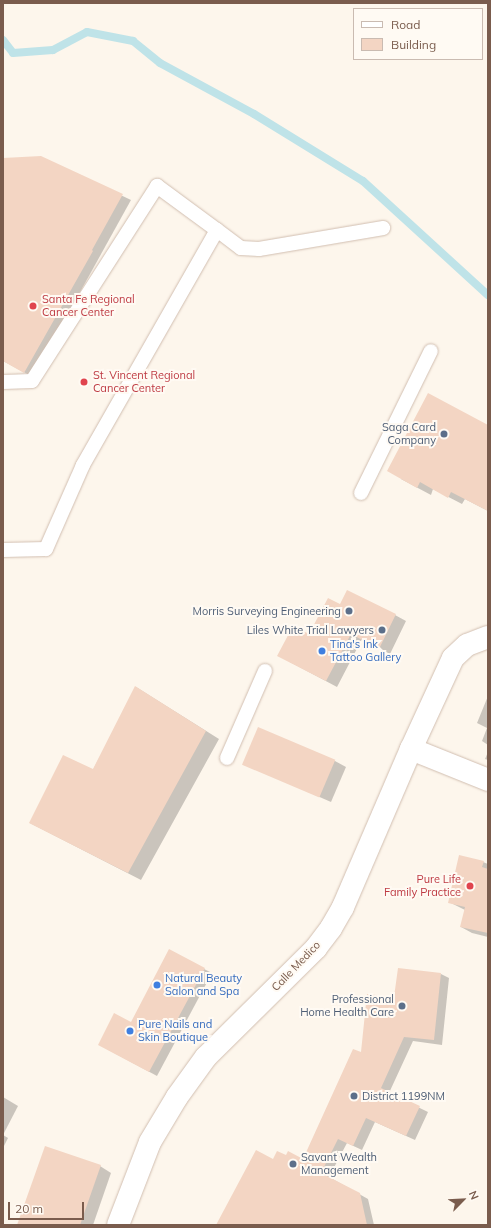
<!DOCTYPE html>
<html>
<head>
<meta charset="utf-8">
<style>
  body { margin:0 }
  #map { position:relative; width:491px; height:1228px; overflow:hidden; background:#fdf6ec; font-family:Mulish,sans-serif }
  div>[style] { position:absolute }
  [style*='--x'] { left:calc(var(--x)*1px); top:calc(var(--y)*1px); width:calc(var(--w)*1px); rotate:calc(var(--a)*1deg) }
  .shadow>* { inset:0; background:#0003 }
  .stream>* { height:8px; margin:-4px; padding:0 4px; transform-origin:4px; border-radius:4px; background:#bfe3e8 }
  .building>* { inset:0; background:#f3d5c3; transform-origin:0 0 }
  .roads { filter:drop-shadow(0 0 1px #d1beb0) drop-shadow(0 0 1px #d1beb0) }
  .lane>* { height:14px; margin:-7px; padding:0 7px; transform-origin:7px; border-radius:7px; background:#fff }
  .street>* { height:22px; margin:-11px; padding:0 11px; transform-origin:11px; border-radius:11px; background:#fff }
  .dots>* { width:11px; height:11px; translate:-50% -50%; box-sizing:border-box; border:2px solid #fffaf3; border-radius:50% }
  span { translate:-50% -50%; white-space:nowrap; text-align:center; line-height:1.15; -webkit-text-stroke:4px #fffaf3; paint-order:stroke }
  .health-label { font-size:11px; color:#be3a42 }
  .left { translate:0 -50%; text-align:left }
  .right { translate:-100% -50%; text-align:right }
  .service-label { font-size:11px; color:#4e5e75 }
  .shop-label { font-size:11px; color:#366cbe }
  .street-label { font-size:11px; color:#7a5c4d }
  .frame { position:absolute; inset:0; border:4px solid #7a5c4d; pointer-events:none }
  .legend { position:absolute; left:353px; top:8px; width:130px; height:52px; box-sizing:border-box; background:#fffaf3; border:1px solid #cabbb1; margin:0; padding:5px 7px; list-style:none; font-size:12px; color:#7a5c4d }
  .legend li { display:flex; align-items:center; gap:8px; height:20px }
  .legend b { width:20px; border:1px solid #cabbb1 }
  .north { position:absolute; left:443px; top:1180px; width:40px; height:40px; -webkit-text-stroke:3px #fffaf3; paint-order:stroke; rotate:66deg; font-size:11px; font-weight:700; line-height:16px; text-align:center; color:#7a5c4d }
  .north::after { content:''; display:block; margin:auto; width:14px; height:18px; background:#7a5c4d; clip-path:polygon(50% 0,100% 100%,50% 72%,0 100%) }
  .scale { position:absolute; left:8px; top:1202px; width:76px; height:18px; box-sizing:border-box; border:2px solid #7a5c4d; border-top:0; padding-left:5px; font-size:12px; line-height:14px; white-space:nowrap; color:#7a5c4d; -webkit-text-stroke:3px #fffaf3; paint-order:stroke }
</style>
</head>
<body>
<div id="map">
  <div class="shadow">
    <i style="clip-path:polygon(41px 157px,131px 200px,33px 377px,3px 361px,3px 159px)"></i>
    <i style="clip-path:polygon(488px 427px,488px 511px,465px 499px,462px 504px,433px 489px,431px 495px,401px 479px)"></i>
    <i style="clip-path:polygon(341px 605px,395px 615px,406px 621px,390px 654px,362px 639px,337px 687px,290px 662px,309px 635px)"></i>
    <i style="clip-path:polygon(136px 687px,219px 739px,141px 880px,30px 823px,93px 770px)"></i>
    <i style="clip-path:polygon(488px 696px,488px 745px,482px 741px,487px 728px,477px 723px)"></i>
    <i style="clip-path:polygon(488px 752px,488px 760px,485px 759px)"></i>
    <i style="clip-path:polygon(335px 761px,346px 767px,331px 802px,244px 764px)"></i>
    <i style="clip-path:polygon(483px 862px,488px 864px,488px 937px,472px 933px,461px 927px,465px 910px,449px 902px)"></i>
    <i style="clip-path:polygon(204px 969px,212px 973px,157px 1076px,107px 1049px,131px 1023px)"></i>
    <i style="clip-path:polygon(441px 974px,449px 978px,442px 1045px,413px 1041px,389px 1093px,428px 1112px,415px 1140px,375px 1122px,362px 1150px,347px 1143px,329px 1177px,368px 1199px,374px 1225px,217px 1225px,274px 1160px,286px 1156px,304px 1160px,362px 1054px,395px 998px)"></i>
    <i style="clip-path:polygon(3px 1097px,18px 1106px,3px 1135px)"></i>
    <i style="clip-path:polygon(3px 1135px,8px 1138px,3px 1148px)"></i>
    <i style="clip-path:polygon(100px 1166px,111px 1173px,93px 1225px,18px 1225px)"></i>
  </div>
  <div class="stream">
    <i style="--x:3;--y:40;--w:16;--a:52"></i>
    <i style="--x:13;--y:53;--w:40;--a:-4.3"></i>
    <i style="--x:53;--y:50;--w:38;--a:-28"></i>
    <i style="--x:87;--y:32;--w:47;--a:11.1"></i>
    <i style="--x:133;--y:41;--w:35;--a:39"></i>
    <i style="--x:160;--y:63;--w:107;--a:28.5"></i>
    <i style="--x:254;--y:114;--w:128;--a:31.6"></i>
    <i style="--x:363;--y:181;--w:169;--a:42.4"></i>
  </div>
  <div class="building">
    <i style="clip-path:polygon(41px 156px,123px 194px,92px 250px,93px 251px,24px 373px,3px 361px,3px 158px)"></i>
    <i style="clip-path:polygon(428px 393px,488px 425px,488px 511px,451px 492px,448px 498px,420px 482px,417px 488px,387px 471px)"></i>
    <i style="clip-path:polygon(347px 590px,396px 614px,379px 649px,351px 634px,326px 681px,277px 656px,293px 626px,309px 634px,328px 598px,340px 604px)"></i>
    <i style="clip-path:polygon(135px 686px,206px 731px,128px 873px,29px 823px,63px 755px,93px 769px)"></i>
    <i style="left:258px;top:727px;width:84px;height:41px;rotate:23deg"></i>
    <i style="clip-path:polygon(459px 855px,484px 861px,482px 867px,488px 869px,488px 933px,460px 927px,465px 907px,448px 903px)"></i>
    <i style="clip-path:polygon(169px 949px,205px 968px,149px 1072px,98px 1045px,114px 1013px,131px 1022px)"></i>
    <i style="clip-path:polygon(398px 968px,441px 973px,434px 1040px,404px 1037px,381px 1088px,420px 1106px,406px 1136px,366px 1118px,353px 1146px,338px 1139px,321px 1173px,360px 1193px,367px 1225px,216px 1225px,256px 1150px,273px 1159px,277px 1151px,286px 1155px,288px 1151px,303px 1159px,353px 1049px,361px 1052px,367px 994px,394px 997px)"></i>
    <i style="clip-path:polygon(45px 1146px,101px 1165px,80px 1225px,17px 1225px)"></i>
  </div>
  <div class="roads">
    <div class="lane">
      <i style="--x:217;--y:230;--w:30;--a:37"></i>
      <i style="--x:241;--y:248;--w:18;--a:3"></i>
      <i style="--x:259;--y:249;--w:126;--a:-9.6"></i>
      <i style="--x:3;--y:382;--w:29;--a:-2"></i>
      <i style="--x:32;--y:381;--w:232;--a:-57.3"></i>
      <i style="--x:157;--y:186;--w:74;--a:36.3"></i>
      <i style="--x:217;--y:230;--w:271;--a:119.7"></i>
      <i style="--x:83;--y:465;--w:92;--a:113.8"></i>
      <i style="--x:46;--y:549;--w:43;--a:178.7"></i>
      <i style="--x:361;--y:493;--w:158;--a:-63.8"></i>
      <i style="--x:227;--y:758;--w:95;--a:-66.4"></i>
    </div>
    <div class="street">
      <i style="--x:411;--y:749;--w:83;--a:21.9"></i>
      <i style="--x:118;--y:1225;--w:89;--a:-68.9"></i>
      <i style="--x:150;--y:1142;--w:52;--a:-59"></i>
      <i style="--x:177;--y:1097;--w:49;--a:-54.1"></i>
      <i style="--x:206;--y:1057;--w:155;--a:-44.7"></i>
      <i style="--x:316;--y:948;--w:25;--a:-53"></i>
      <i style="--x:331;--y:928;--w:24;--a:-60"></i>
      <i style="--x:343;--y:907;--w:172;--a:-66.7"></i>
      <i style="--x:411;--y:749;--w:100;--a:-65.2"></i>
      <i style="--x:453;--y:658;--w:19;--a:-43"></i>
      <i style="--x:467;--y:645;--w:22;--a:-21"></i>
    </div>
  </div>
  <div class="dots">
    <i style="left:33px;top:306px;background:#e0444e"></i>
    <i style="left:84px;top:382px;background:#e0444e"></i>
    <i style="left:444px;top:434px;background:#5c6f8a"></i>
    <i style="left:349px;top:611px;background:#5c6f8a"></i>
    <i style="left:382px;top:630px;background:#5c6f8a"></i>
    <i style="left:322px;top:651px;background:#3f7fe0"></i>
    <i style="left:470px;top:886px;background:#e0444e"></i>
    <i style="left:157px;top:985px;background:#3f7fe0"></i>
    <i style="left:402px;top:1006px;background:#5c6f8a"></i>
    <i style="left:130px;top:1031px;background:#3f7fe0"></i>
    <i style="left:354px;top:1096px;background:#5c6f8a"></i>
    <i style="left:293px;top:1164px;background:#5c6f8a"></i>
  </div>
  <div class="health-label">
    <span class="left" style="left:42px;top:306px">Santa Fe Regional<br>Cancer Center</span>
    <span class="left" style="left:93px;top:382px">St. Vincent Regional<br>Cancer Center</span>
    <span class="right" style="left:461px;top:886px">Pure Life<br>Family Practice</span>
  </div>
  <div class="service-label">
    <span class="right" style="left:436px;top:434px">Saga Card<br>Company</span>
    <span class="right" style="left:341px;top:611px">Morris Surveying Engineering</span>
    <span class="right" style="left:374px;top:630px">Liles White Trial Lawyers</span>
    <span class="right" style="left:394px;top:1006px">Professional<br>Home Health Care</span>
    <span class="left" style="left:362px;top:1096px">District 1199NM</span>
    <span class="left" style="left:301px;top:1164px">Savant Wealth<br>Management</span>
  </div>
  <div class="shop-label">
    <span class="left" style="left:330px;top:651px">Tina's Ink<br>Tattoo Gallery</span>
    <span class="left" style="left:165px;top:985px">Natural Beauty<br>Salon and Spa</span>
    <span class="left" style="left:138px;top:1031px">Pure Nails and<br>Skin Boutique</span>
  </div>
  <div class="street-label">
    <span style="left:296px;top:966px;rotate:-46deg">Calle Medico</span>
  </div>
  <div class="frame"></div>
  <ul class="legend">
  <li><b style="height:5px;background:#fff"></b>Road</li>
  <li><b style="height:11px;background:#f3d5c3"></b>Building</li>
  </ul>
  <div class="north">N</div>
  <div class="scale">20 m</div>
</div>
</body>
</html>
